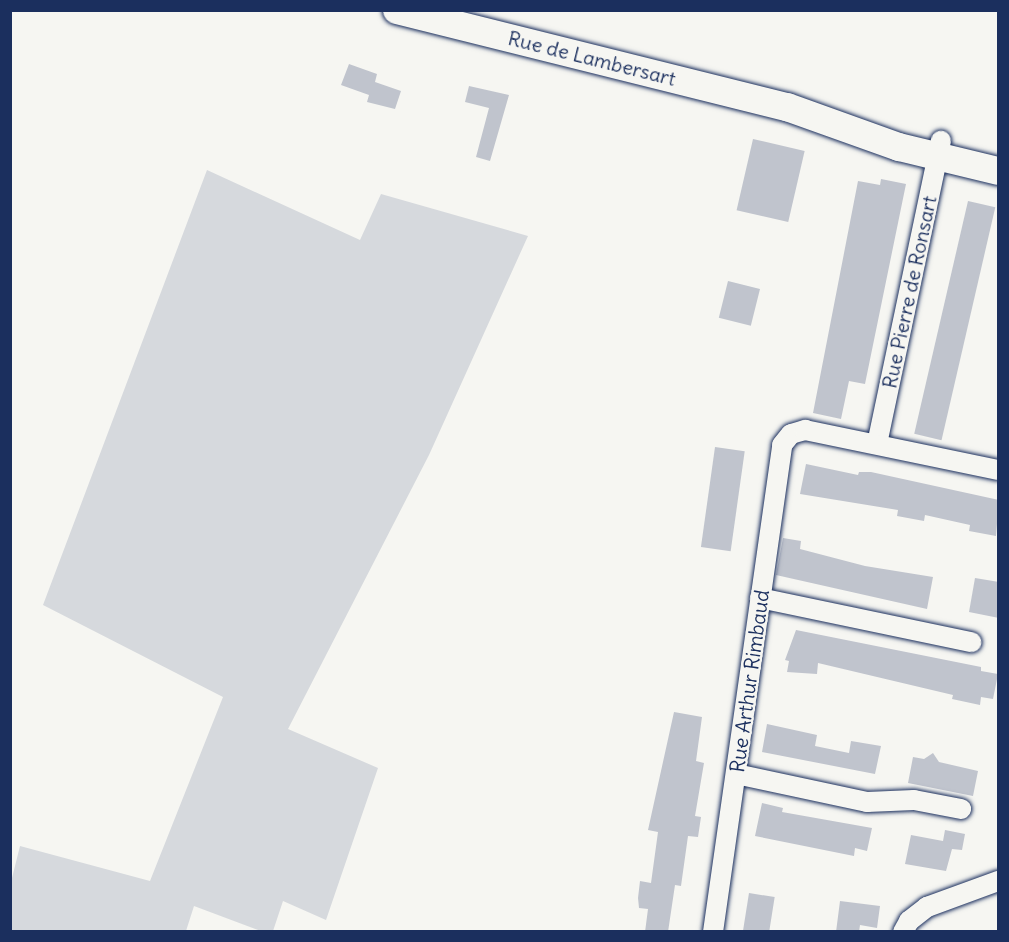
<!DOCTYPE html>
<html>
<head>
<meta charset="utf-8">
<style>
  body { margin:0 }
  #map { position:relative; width:1009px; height:942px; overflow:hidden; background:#f6f6f2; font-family:Delius,sans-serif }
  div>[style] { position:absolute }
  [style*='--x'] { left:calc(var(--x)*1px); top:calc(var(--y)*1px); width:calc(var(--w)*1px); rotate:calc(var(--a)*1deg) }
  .green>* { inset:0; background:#d6d9dd }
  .building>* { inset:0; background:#c0c4cd; transform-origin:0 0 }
  .roads { filter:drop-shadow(0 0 2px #1b2f5e) drop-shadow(0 0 2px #1b2f5e) }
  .minor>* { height:20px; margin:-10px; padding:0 10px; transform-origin:10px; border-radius:10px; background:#f6f6f2 }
  .secondary>* { height:28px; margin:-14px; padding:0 14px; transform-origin:14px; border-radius:14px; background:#f6f6f2 }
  span { translate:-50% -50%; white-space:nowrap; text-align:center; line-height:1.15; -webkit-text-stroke:4.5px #f6f6f2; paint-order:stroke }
  .street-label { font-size:20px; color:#1b2f5e }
  .frame { position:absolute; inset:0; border:12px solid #1b2f5e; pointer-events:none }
</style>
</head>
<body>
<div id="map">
  <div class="green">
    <i style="clip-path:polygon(207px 170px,360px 240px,381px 194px,528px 236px,429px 455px,288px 729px,378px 768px,326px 920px,283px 901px,273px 931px,261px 931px,194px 906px,186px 931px,11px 931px,11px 882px,20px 846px,150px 881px,223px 697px,43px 605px)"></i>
  </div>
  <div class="building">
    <i style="clip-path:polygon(349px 64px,377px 74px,375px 82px,401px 91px,395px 109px,367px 102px,369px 95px,341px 85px)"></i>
    <i style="clip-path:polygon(469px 86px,509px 95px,490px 161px,476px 157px,489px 108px,465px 102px)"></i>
    <i style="left:753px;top:139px;width:53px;height:73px;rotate:13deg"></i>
    <i style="clip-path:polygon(881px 179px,906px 184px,865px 384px,849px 381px,841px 419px,813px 413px,858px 181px,880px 185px)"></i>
    <i style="left:968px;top:201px;width:28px;height:239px;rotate:13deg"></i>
    <i style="left:728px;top:281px;width:33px;height:38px;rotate:14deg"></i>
    <i style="left:715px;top:447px;width:30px;height:101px;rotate:8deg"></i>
    <i style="clip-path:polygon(806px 464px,858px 475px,859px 472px,871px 472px,999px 500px,996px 536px,969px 531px,970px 525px,925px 515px,924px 521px,897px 516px,898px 510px,800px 494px)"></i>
    <i style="clip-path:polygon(783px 538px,801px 541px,800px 549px,865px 566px,933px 577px,927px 609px,776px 575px)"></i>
    <i style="clip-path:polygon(975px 578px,999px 582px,999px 618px,969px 612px)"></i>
    <i style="clip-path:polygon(796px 630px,981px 667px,981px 671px,998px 674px,993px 699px,981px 697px,980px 705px,952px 699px,953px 695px,818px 663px,817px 674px,787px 672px,789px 661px,785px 660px)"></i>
    <i style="clip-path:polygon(674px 712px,702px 717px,696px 761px,704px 763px,695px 816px,701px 817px,698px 837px,688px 836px,681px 886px,675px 885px,668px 932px,645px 932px,648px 909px,639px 908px,638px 898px,640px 881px,651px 883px,658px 832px,648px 830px)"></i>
    <i style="clip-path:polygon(767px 724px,817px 735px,815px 746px,849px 753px,851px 741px,881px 746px,875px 774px,762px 752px)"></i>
    <i style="clip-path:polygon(933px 753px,939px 762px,978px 771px,973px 796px,908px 783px,913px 757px,924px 759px)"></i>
    <i style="clip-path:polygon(762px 803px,783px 808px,782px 812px,872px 828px,867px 851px,855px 848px,854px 856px,755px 836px)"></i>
    <i style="clip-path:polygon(945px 830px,965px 834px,962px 850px,952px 849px,946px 871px,905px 864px,911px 835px,943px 841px)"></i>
    <i style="left:749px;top:893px;width:26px;height:39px;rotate:9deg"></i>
    <i style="clip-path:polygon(840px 901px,880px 906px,877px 928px,860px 925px,859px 932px,836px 932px)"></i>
  </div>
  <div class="roads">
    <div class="minor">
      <i style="--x:877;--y:444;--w:310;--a:-78.1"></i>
      <i style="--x:760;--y:598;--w:216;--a:11.8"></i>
      <i style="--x:736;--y:774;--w:134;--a:12.1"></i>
      <i style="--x:867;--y:802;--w:47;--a:-2.4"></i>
      <i style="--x:914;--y:800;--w:48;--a:10.8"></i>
      <i style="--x:713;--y:932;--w:492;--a:-81.9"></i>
      <i style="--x:782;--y:445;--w:14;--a:-51"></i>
      <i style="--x:791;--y:434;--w:15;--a:-16"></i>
      <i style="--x:805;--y:430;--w:197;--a:11.7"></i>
      <i style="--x:903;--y:932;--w:13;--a:-61"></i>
      <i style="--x:909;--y:921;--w:23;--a:-38"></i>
      <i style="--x:927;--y:907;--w:76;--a:-20.1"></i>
    </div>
    <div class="secondary">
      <i style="--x:397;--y:10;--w:402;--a:14"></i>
      <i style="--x:787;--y:107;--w:119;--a:19.7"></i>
      <i style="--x:899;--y:147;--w:102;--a:13.6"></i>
    </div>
  </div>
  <div class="street-label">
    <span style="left:592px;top:58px;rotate:14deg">Rue de Lambersart</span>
    <span style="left:909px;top:292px;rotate:-78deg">Rue Pierre de Ronsart</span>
    <span style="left:749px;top:681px;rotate:-82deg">Rue Arthur Rimbaud</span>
  </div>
  <div class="frame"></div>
</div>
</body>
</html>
